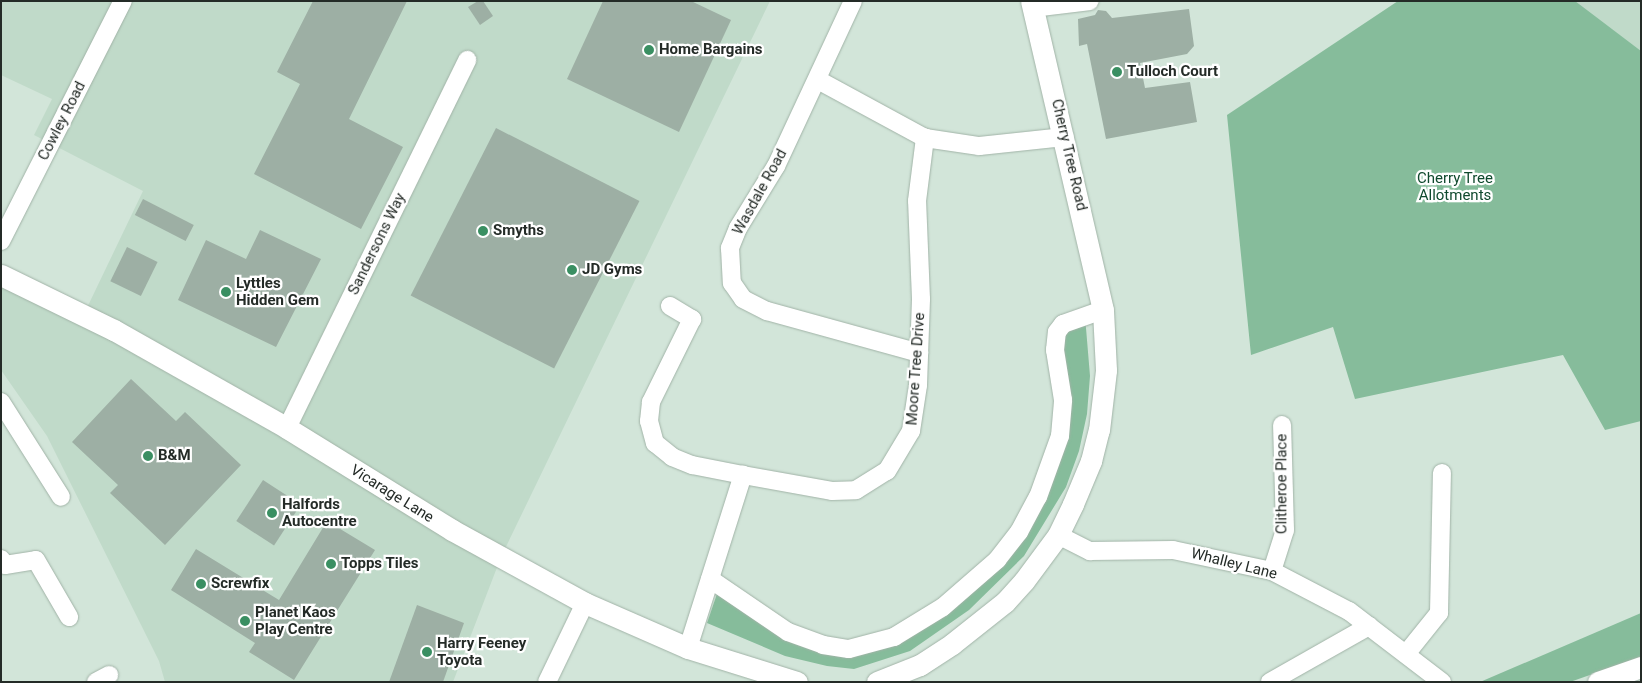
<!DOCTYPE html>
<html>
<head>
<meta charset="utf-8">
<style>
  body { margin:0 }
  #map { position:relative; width:1642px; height:683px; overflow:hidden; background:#d2e5d9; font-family:Roboto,sans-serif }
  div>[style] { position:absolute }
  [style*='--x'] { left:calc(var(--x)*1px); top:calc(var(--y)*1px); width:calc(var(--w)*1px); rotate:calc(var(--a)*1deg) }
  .built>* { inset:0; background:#c0dac9 }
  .green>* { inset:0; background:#86bc9b }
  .building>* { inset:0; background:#9dafa4; transform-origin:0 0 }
  .roads { filter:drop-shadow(0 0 1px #a1b3a7) drop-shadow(0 0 1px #a1b3a7) }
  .minor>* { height:18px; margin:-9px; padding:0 9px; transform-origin:9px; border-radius:9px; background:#fff }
  .tertiary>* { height:21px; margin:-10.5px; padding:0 10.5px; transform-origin:10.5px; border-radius:10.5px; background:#fff }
  .dots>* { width:14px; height:14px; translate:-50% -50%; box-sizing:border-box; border:2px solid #fff; border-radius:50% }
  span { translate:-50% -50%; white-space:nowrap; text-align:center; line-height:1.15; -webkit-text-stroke:4.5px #fff; paint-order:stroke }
  .poi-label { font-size:15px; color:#242b27; font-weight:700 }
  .left { translate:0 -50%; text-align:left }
  .street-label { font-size:15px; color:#242b27 }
  .park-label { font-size:15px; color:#104a2e }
  .frame { position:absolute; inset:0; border:2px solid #242b27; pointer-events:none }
</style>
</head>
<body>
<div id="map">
  <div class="built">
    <i style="clip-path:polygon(1px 1px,770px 1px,501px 557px,453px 682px,165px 682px,159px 661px,47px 436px,1px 370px,1px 275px,84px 314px,143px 191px,34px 135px,52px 99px,1px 75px)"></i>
    <i style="clip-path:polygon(1575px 1px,1641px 1px,1641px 51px,1585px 10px)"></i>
  </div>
  <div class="green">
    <i style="clip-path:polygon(1398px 1px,1575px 1px,1641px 51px,1641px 421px,1605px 430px,1563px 355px,1355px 399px,1333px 327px,1251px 355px,1227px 115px)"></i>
    <i style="clip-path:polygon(1085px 316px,1090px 376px,1087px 414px,1079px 451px,1066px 487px,1024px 556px,969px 610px,910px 651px,854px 669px,827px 666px,785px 656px,707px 623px,720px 585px,805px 639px,876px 644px,997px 560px,1060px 436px,1055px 341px)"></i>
    <i style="clip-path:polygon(1641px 613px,1641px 657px,1570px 682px,1480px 682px)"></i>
  </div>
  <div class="building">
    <i style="clip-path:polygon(313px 1px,407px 1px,349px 119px,403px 147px,361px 229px,254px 174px,300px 84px,277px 72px)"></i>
    <i style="clip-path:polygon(478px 1px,483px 1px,493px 16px,480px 25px,468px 7px)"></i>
    <i style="clip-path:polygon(603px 1px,691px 1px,731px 20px,679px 132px,567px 79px)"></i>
    <i style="clip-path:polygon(1189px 9px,1194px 46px,1187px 54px,1140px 63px,1145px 88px,1190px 82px,1197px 122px,1106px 139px,1087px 44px,1079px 46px,1078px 19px,1095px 15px,1098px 10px,1106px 11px,1112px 18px)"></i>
    <i style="left:496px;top:128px;width:161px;height:188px;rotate:27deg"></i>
    <i style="left:143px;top:199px;width:57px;height:18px;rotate:27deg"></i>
    <i style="clip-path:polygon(260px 230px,321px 259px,276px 347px,178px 300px,206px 240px,246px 259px)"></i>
    <i style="left:127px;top:247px;width:34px;height:38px;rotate:26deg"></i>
    <i style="clip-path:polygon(131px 379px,176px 421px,185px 412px,241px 465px,165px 545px,110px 493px,118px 485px,72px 442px)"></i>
    <i style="left:263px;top:480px;width:45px;height:49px;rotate:33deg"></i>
    <i style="clip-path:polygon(327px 521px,375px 550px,294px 680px,249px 652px,255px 643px,171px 590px,196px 549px,279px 600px)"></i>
    <i style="clip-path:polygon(417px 605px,464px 623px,443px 682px,389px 682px)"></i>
  </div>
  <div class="roads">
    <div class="minor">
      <i style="--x:853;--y:1;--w:182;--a:115"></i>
      <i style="--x:776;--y:166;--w:73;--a:121.5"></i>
      <i style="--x:738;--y:228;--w:22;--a:112"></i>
      <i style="--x:730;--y:248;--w:35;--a:87"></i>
      <i style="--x:732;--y:283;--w:19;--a:55"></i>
      <i style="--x:743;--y:299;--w:27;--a:27"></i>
      <i style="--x:767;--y:311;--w:158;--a:15.4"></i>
      <i style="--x:1033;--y:8;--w:57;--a:-7"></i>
      <i style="--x:818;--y:80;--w:122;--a:28.5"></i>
      <i style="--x:925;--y:138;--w:55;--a:8.4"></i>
      <i style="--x:979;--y:146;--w:86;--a:-6"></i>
      <i style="--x:1;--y:241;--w:269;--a:-63.1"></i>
      <i style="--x:670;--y:306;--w:26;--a:31"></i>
      <i style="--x:692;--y:319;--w:93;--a:116.3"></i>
      <i style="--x:651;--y:402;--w:19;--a:96"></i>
      <i style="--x:649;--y:421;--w:23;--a:75"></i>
      <i style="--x:655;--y:443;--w:22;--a:39"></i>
      <i style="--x:672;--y:457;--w:22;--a:22"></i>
      <i style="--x:692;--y:465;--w:52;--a:11.1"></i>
      <i style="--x:1;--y:402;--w:112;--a:57.7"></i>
      <i style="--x:287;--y:428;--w:410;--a:-63.9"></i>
      <i style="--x:1058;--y:535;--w:36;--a:27"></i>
      <i style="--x:1090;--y:551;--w:83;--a:-0.7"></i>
      <i style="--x:1173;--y:550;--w:101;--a:12"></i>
      <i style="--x:1272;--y:571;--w:87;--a:27.5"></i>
      <i style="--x:1349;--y:611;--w:117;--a:37.4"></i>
      <i style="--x:1;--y:559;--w:7;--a:56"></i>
      <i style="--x:5;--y:565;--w:31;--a:-9"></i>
      <i style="--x:36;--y:560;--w:66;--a:59.9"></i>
      <i style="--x:1272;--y:571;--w:43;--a:-72.4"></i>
      <i style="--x:1285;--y:530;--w:105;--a:-91.6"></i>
      <i style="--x:710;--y:579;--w:94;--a:34.2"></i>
      <i style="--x:788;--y:632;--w:37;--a:20"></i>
      <i style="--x:823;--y:645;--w:26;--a:9"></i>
      <i style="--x:849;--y:649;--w:47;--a:-14.9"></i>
      <i style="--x:894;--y:637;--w:57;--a:-31.5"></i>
      <i style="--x:943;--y:607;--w:72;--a:-41"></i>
      <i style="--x:997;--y:560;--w:36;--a:-52"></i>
      <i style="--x:1019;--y:532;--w:40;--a:-62"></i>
      <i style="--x:1038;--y:497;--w:65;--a:-70.2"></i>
      <i style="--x:1060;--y:436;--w:36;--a:-85"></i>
      <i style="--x:1063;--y:400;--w:51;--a:-99.1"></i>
      <i style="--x:1055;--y:350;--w:18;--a:-84"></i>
      <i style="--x:1057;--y:332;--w:10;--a:-53"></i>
      <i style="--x:1063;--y:324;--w:42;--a:-19.3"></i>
      <i style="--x:688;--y:648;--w:182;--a:-72.4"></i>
      <i style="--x:743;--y:475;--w:90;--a:10.2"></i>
      <i style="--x:832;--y:491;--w:24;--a:-2"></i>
      <i style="--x:856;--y:490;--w:36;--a:-32"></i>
      <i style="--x:887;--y:471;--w:47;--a:-59"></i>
      <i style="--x:911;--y:431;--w:47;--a:-81.3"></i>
      <i style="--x:918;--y:385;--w:86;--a:-88"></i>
      <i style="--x:921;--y:299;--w:98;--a:-92.3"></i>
      <i style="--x:917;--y:201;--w:64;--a:-82.8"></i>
      <i style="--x:1406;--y:654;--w:53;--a:-51.2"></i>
      <i style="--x:1439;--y:613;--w:140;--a:-88.8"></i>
      <i style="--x:96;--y:682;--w:15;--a:-28"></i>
      <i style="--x:547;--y:682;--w:88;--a:-64.3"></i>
      <i style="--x:1270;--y:682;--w:114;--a:-29.5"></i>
    </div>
    <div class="tertiary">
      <i style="--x:1;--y:275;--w:126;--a:26"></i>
      <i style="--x:114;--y:330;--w:199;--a:29.5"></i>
      <i style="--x:287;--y:428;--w:194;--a:31.7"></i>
      <i style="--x:452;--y:530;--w:152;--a:28.8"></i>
      <i style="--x:585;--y:603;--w:112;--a:23.6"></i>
      <i style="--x:688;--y:648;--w:114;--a:17.3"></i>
      <i style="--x:877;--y:682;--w:46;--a:-21.6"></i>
      <i style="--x:920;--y:665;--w:38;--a:-33"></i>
      <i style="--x:952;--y:644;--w:68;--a:-38.4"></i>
      <i style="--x:1005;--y:602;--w:28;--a:-48"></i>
      <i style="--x:1024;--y:581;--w:57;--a:-53.5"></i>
      <i style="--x:1058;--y:535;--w:34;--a:-64"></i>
      <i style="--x:1073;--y:504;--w:47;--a:-67.3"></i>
      <i style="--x:1091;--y:461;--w:32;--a:-76"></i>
      <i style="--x:1099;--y:430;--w:60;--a:-83.3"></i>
      <i style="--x:1106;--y:370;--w:60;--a:-92.9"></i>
      <i style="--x:1103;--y:310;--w:317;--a:-103.1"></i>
      <i style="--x:1598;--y:682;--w:46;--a:-19.2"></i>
    </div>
  </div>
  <div class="dots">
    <i style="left:649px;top:50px;background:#3a8f62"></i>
    <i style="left:1117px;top:72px;background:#3a8f62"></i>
    <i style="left:483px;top:231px;background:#3a8f62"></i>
    <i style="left:572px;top:270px;background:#3a8f62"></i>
    <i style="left:226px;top:292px;background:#3a8f62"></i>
    <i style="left:148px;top:456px;background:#3a8f62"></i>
    <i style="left:272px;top:513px;background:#3a8f62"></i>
    <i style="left:331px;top:564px;background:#3a8f62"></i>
    <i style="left:201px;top:584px;background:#3a8f62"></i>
    <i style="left:245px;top:621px;background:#3a8f62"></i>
    <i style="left:427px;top:652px;background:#3a8f62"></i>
  </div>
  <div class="poi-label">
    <span class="left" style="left:659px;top:50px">Home Bargains</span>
    <span class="left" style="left:1127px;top:72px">Tulloch Court</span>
    <span class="left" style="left:493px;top:231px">Smyths</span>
    <span class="left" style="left:582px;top:270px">JD Gyms</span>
    <span class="left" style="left:236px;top:292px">Lyttles<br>Hidden Gem</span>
    <span class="left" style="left:158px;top:456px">B&amp;M</span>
    <span class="left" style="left:282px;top:513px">Halfords<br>Autocentre</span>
    <span class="left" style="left:341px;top:564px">Topps Tiles</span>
    <span class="left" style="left:211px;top:584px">Screwfix</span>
    <span class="left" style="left:255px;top:621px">Planet Kaos<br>Play Centre</span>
    <span class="left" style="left:437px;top:652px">Harry Feeney<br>Toyota</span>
  </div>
  <div class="street-label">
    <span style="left:62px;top:121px;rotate:-63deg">Cowley Road</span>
    <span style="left:1069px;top:155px;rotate:77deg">Cherry Tree Road</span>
    <span style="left:760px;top:192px;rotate:-61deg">Wasdale Road</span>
    <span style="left:377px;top:244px;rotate:-64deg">Sandersons Way</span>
    <span style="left:916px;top:369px;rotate:-86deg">Moore Tree Drive</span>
    <span style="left:1282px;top:484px;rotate:-90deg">Clitheroe Place</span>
    <span style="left:392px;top:494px;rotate:32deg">Vicarage Lane</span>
    <span style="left:1234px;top:564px;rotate:14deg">Whalley Lane</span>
  </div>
  <div class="park-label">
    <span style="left:1455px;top:187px">Cherry Tree<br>Allotments</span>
  </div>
  <div class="frame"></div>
</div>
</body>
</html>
